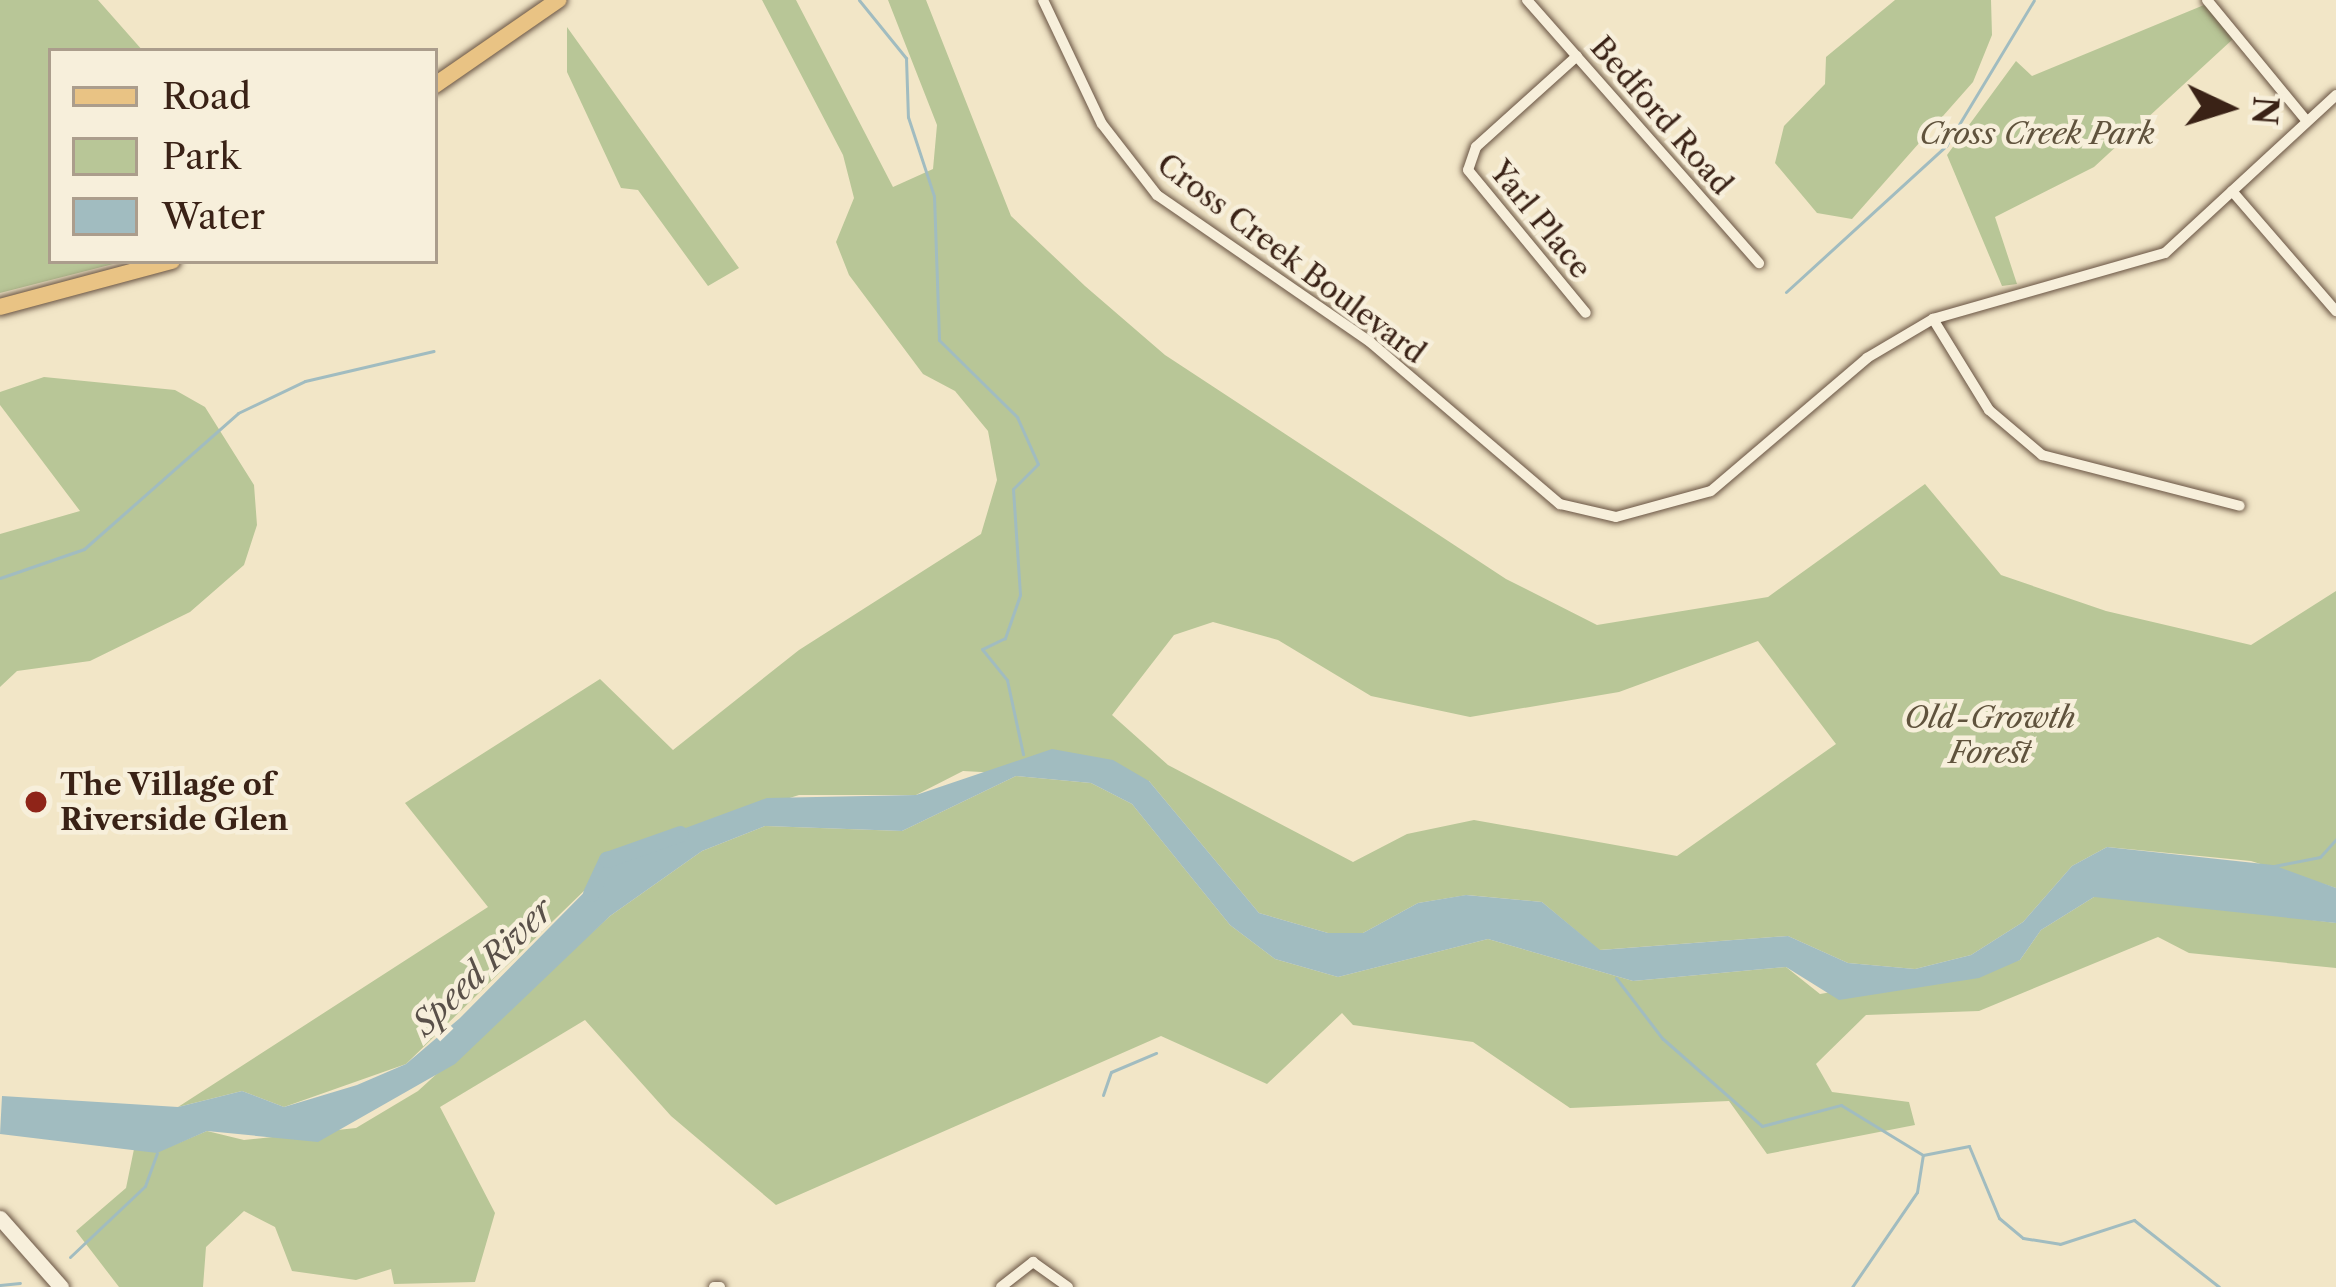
<!DOCTYPE html>
<html>
<head>
<meta charset="utf-8">
<style>
  body { margin:0 }
  #map { position:relative; width:2336px; height:1287px; overflow:hidden; background:#f2e6c7; font-family:"Libre Caslon Text",serif }
  div>[style] { position:absolute }
  [style*='--x'] { left:calc(var(--x)*1px); top:calc(var(--y)*1px); width:calc(var(--w)*1px); rotate:calc(var(--a)*1deg) }
  .green>* { inset:0; background:#b8c697 }
  .water>* { inset:0; background:#a1bcc0 }
  .stream>* { height:3px; margin:-1.5px; padding:0 1.5px; transform-origin:1.5px; border-radius:1.5px; background:#a1bcc0 }
  .river>* { height:16px; margin:-8px; padding:0 8px; transform-origin:8px; border-radius:8px; background:#a1bcc0 }
  .roads { filter:drop-shadow(0 0 3px #685342) drop-shadow(0 0 3px #685342) }
  .street>* { height:10px; margin:-5px; padding:0 5px; transform-origin:5px; border-radius:5px; background:#f7efdb }
  .secondary>* { height:15px; margin:-7.5px; padding:0 7.5px; transform-origin:7.5px; border-radius:7.5px; background:#f7efdb }
  .primary>* { height:16px; margin:-8px; padding:0 8px; transform-origin:8px; border-radius:8px; background:#e9c384 }
  .dots>* { width:33px; height:33px; translate:-50% -50%; box-sizing:border-box; border:6px solid #f7efdb; border-radius:50% }
  span { translate:-50% -50%; white-space:nowrap; text-align:center; line-height:1.15; -webkit-text-stroke:9px #f7efdb; paint-order:stroke }
  .street-label { font-size:30px; color:#3a2216 }
  .park-label { font-size:30px; color:#60533d; font-style:italic }
  .poi-label { font-size:30px; color:#3a2216; font-weight:700 }
  .left { translate:0 -50%; text-align:left }
  .water-label { font-size:33px; color:#595049; font-style:italic }
  .legend { position:absolute; left:48px; top:48px; width:390px; height:216px; box-sizing:border-box; background:#f7efdb; border:3px solid #ab9d8c; margin:0; padding:15px 21px; list-style:none; font-size:36px; color:#3a2216 }
  .legend li { display:flex; align-items:center; gap:24px; height:60px }
  .legend b { width:60px; border:3px solid #ab9d8c }
  .north { position:absolute; left:2168px; top:48px; width:120px; height:120px; -webkit-text-stroke:9px #f7efdb; paint-order:stroke; rotate:94deg; font-size:33px; font-weight:700; line-height:48px; text-align:center; color:#3a2216 }
  .north::after { content:''; display:block; margin:auto; width:42px; height:54px; background:#3a2216; clip-path:polygon(50% 0,100% 100%,50% 72%,0 100%) }
</style>
</head>
<body>
<div id="map">
  <div class="green">
    <i style="clip-path:polygon(0 0,98px 0,143px 51px,51px 51px,51px 261px,125px 261px,0 293px)"></i>
    <i style="clip-path:polygon(evenodd,762px 0,796px 0,893px 187px,933px 169px,937px 125px,888px 0,926px 0,1011px 216px,1085px 286px,1165px 355px,1506px 579px,1597px 625px,1768px 597px,1925px 484px,2001px 575px,2106px 611px,2251px 645px,2336px 591px,2336px 888px,2251px 861px,2107px 847px,2072px 866px,2023px 922px,1971px 955px,1915px 969px,1848px 963px,1788px 936px,1599px 950px,1542px 902px,1467px 895px,1418px 903px,1363px 933px,1328px 933px,1259px 913px,1149px 781px,963px 771px,916px 795px,799px 795px,626px 850px,406px 1064px,284px 1107px,242px 1091px,178px 1107px,488px 907px,405px 803px,600px 679px,673px 750px,799px 650px,981px 534px,997px 480px,988px 431px,955px 391px,923px 374px,849px 275px,836px 242px,854px 198px,843px 155px,762px 0,1213px 622px,1278px 640px,1371px 696px,1470px 717px,1619px 692px,1758px 641px,1836px 744px,1677px 856px,1474px 820px,1407px 834px,1353px 862px,1168px 765px,1112px 715px,1174px 635px,1213px 622px)"></i>
    <i style="clip-path:polygon(1895px 0,1991px 0,1992px 35px,1973px 82px,1852px 219px,1817px 213px,1775px 163px,1784px 126px,1825px 84px,1826px 57px)"></i>
    <i style="clip-path:polygon(2204px 5px,2233px 39px,2094px 167px,1995px 217px,2017px 284px,2002px 286px,1947px 155px,2016px 61px,2032px 76px)"></i>
    <i style="clip-path:polygon(567px 27px,739px 268px,708px 286px,638px 190px,621px 188px,567px 72px)"></i>
    <i style="clip-path:polygon(44px 377px,175px 390px,205px 407px,254px 485px,257px 525px,244px 565px,190px 612px,90px 661px,17px 671px,0 687px,0 534px,80px 511px,0 405px,0 392px)"></i>
    <i style="clip-path:polygon(1016px 776px,1091px 783px,1132px 804px,1230px 925px,1275px 959px,1338px 977px,1488px 939px,1633px 981px,1786px 967px,1820px 994px,2020px 960px,2041px 930px,2094px 897px,2123px 896px,2336px 923px,2336px 968px,2189px 953px,2158px 937px,1979px 1011px,1866px 1015px,1816px 1064px,1832px 1092px,1909px 1102px,1915px 1125px,1767px 1154px,1729px 1101px,1570px 1108px,1473px 1042px,1353px 1025px,1342px 1013px,1267px 1084px,1161px 1036px,776px 1205px,671px 1116px,585px 1020px,440px 1107px,495px 1213px,475px 1282px,394px 1284px,391px 1269px,356px 1280px,292px 1271px,275px 1227px,244px 1211px,206px 1247px,203px 1287px,119px 1287px,76px 1231px,126px 1188px,134px 1149px,157px 1152px,207px 1131px,244px 1140px,356px 1128px,418px 1091px,610px 916px,702px 851px,765px 826px,902px 831px)"></i>
  </div>
  <div class="water">
    <i style="clip-path:polygon(1052px 749px,1113px 760px,1149px 781px,1259px 913px,1328px 933px,1363px 933px,1418px 903px,1466px 895px,1542px 902px,1600px 950px,1788px 936px,1848px 963px,1915px 969px,1971px 955px,2023px 922px,2072px 866px,2107px 847px,2273px 865px,2336px 888px,2336px 923px,2094px 897px,2041px 930px,2020px 960px,1979px 978px,1839px 1000px,1786px 967px,1633px 981px,1488px 939px,1338px 977px,1275px 959px,1230px 925px,1132px 804px,1091px 783px,1016px 776px,902px 831px,765px 826px,702px 851px,610px 916px,455px 1064px,318px 1142px,207px 1131px,157px 1153px,0 1134px,2px 1096px,178px 1107px,242px 1091px,284px 1107px,357px 1085px,406px 1064px,460px 1018px,626px 850px,767px 798px,916px 795px)"></i>
  </div>
  <div class="stream">
    <i style="--x:859;--y:0;--w:75;--a:51"></i>
    <i style="--x:906;--y:58;--w:59;--a:88.1"></i>
    <i style="--x:908;--y:117;--w:83;--a:71.8"></i>
    <i style="--x:934;--y:196;--w:144;--a:88"></i>
    <i style="--x:939;--y:340;--w:110;--a:44.6"></i>
    <i style="--x:1017;--y:417;--w:51;--a:65.9"></i>
    <i style="--x:1038;--y:464;--w:35;--a:135"></i>
    <i style="--x:1013;--y:489;--w:106;--a:86.2"></i>
    <i style="--x:1020;--y:595;--w:46;--a:109.2"></i>
    <i style="--x:1005;--y:638;--w:25;--a:154"></i>
    <i style="--x:982;--y:649;--w:40;--a:51"></i>
    <i style="--x:1007;--y:680;--w:76;--a:77.8"></i>
    <i style="--x:1786;--y:292;--w:217;--a:-42.4"></i>
    <i style="--x:1946;--y:146;--w:170;--a:-58.9"></i>
    <i style="--x:0;--y:578;--w:89;--a:-19"></i>
    <i style="--x:84;--y:549;--w:205;--a:-41.4"></i>
    <i style="--x:238;--y:413;--w:74;--a:-25.5"></i>
    <i style="--x:305;--y:381;--w:132;--a:-13.1"></i>
    <i style="--x:2269;--y:867;--w:52;--a:-11.1"></i>
    <i style="--x:2320;--y:857;--w:24;--a:-48"></i>
    <i style="--x:1616;--y:978;--w:76;--a:52.5"></i>
    <i style="--x:1662;--y:1038;--w:133;--a:41.3"></i>
    <i style="--x:1762;--y:1126;--w:82;--a:-14.9"></i>
    <i style="--x:1841;--y:1105;--w:96;--a:31.4"></i>
    <i style="--x:1923;--y:1155;--w:47;--a:-11.1"></i>
    <i style="--x:1969;--y:1146;--w:78;--a:67.4"></i>
    <i style="--x:1999;--y:1218;--w:31;--a:40"></i>
    <i style="--x:2023;--y:1238;--w:37;--a:9"></i>
    <i style="--x:2060;--y:1244;--w:78;--a:-18"></i>
    <i style="--x:2134;--y:1220;--w:108;--a:38.2"></i>
    <i style="--x:1103;--y:1095;--w:24;--a:-71"></i>
    <i style="--x:1111;--y:1072;--w:49;--a:-22.9"></i>
    <i style="--x:70;--y:1257;--w:103;--a:-43.4"></i>
    <i style="--x:145;--y:1186;--w:35;--a:-70"></i>
    <i style="--x:0;--y:1285;--w:20;--a:-6"></i>
    <i style="--x:1852;--y:1287;--w:115;--a:-55.6"></i>
    <i style="--x:1917;--y:1192;--w:37;--a:-81"></i>
  </div>
  <div class="river">
    <i style="--x:591;--y:894;--w:38;--a:-65"></i>
    <i style="--x:607;--y:860;--w:78;--a:-19.4"></i>
  </div>
  <div class="roads">
    <div class="street">
      <i style="--x:1043;--y:0;--w:137;--a:64.6"></i>
      <i style="--x:1102;--y:124;--w:90;--a:52.2"></i>
      <i style="--x:1157;--y:195;--w:259;--a:34.6"></i>
      <i style="--x:1370;--y:342;--w:250;--a:40.5"></i>
      <i style="--x:1560;--y:504;--w:57;--a:13.1"></i>
      <i style="--x:1616;--y:517;--w:98;--a:-15.3"></i>
      <i style="--x:1711;--y:491;--w:205;--a:-40.4"></i>
      <i style="--x:1867;--y:358;--w:77;--a:-30.6"></i>
      <i style="--x:1933;--y:319;--w:241;--a:-15.9"></i>
      <i style="--x:2165;--y:253;--w:233;--a:-42.7"></i>
      <i style="--x:1527;--y:0;--w:351;--a:48.6"></i>
      <i style="--x:2207;--y:0;--w:156;--a:50.5"></i>
      <i style="--x:1577;--y:56;--w:136;--a:138"></i>
      <i style="--x:1476;--y:147;--w:24;--a:109"></i>
      <i style="--x:1468;--y:170;--w:185;--a:50.5"></i>
      <i style="--x:2232;--y:191;--w:159;--a:49.1"></i>
      <i style="--x:1933;--y:319;--w:107;--a:58.4"></i>
      <i style="--x:1989;--y:410;--w:70;--a:40.3"></i>
      <i style="--x:2042;--y:455;--w:204;--a:14.4"></i>
      <i style="--x:714;--y:1287;--w:6;--a:0"></i>
      <i style="--x:1001;--y:1287;--w:41;--a:-38"></i>
      <i style="--x:1033;--y:1262;--w:43;--a:35.5"></i>
    </div>
    <div class="secondary">
      <i style="--x:0;--y:1218;--w:92;--a:48.5"></i>
    </div>
    <div class="primary">
      <i style="--x:435;--y:85;--w:150;--a:-34.6"></i>
      <i style="--x:0;--y:307;--w:178;--a:-15"></i>
    </div>
  </div>
  <div class="dots">
    <i style="left:36px;top:802px;background:#8f2418"></i>
  </div>
  <div class="street-label">
    <span style="left:1661px;top:116px;rotate:49deg">Bedford Road</span>
    <span style="left:1540px;top:220px;rotate:51deg">Yarl Place</span>
    <span style="left:1291px;top:259px;rotate:37deg">Cross Creek Boulevard</span>
  </div>
  <div class="park-label">
    <span style="left:2037px;top:134px">Cross Creek Park</span>
    <span style="left:1990px;top:735px">Old-Growth<br>Forest</span>
  </div>
  <div class="poi-label">
    <span class="left" style="left:60px;top:802px">The Village of<br>Riverside Glen</span>
  </div>
  <div class="water-label">
    <span style="left:483px;top:967px;rotate:-44deg">Speed River</span>
  </div>
  <ul class="legend">
  <li><b style="height:15px;background:#e9c384"></b>Road</li>
  <li><b style="height:33px;background:#b8c697"></b>Park</li>
  <li><b style="height:33px;background:#a1bcc0"></b>Water</li>
  </ul>
  <div class="north">N</div>
</div>
</body>
</html>
